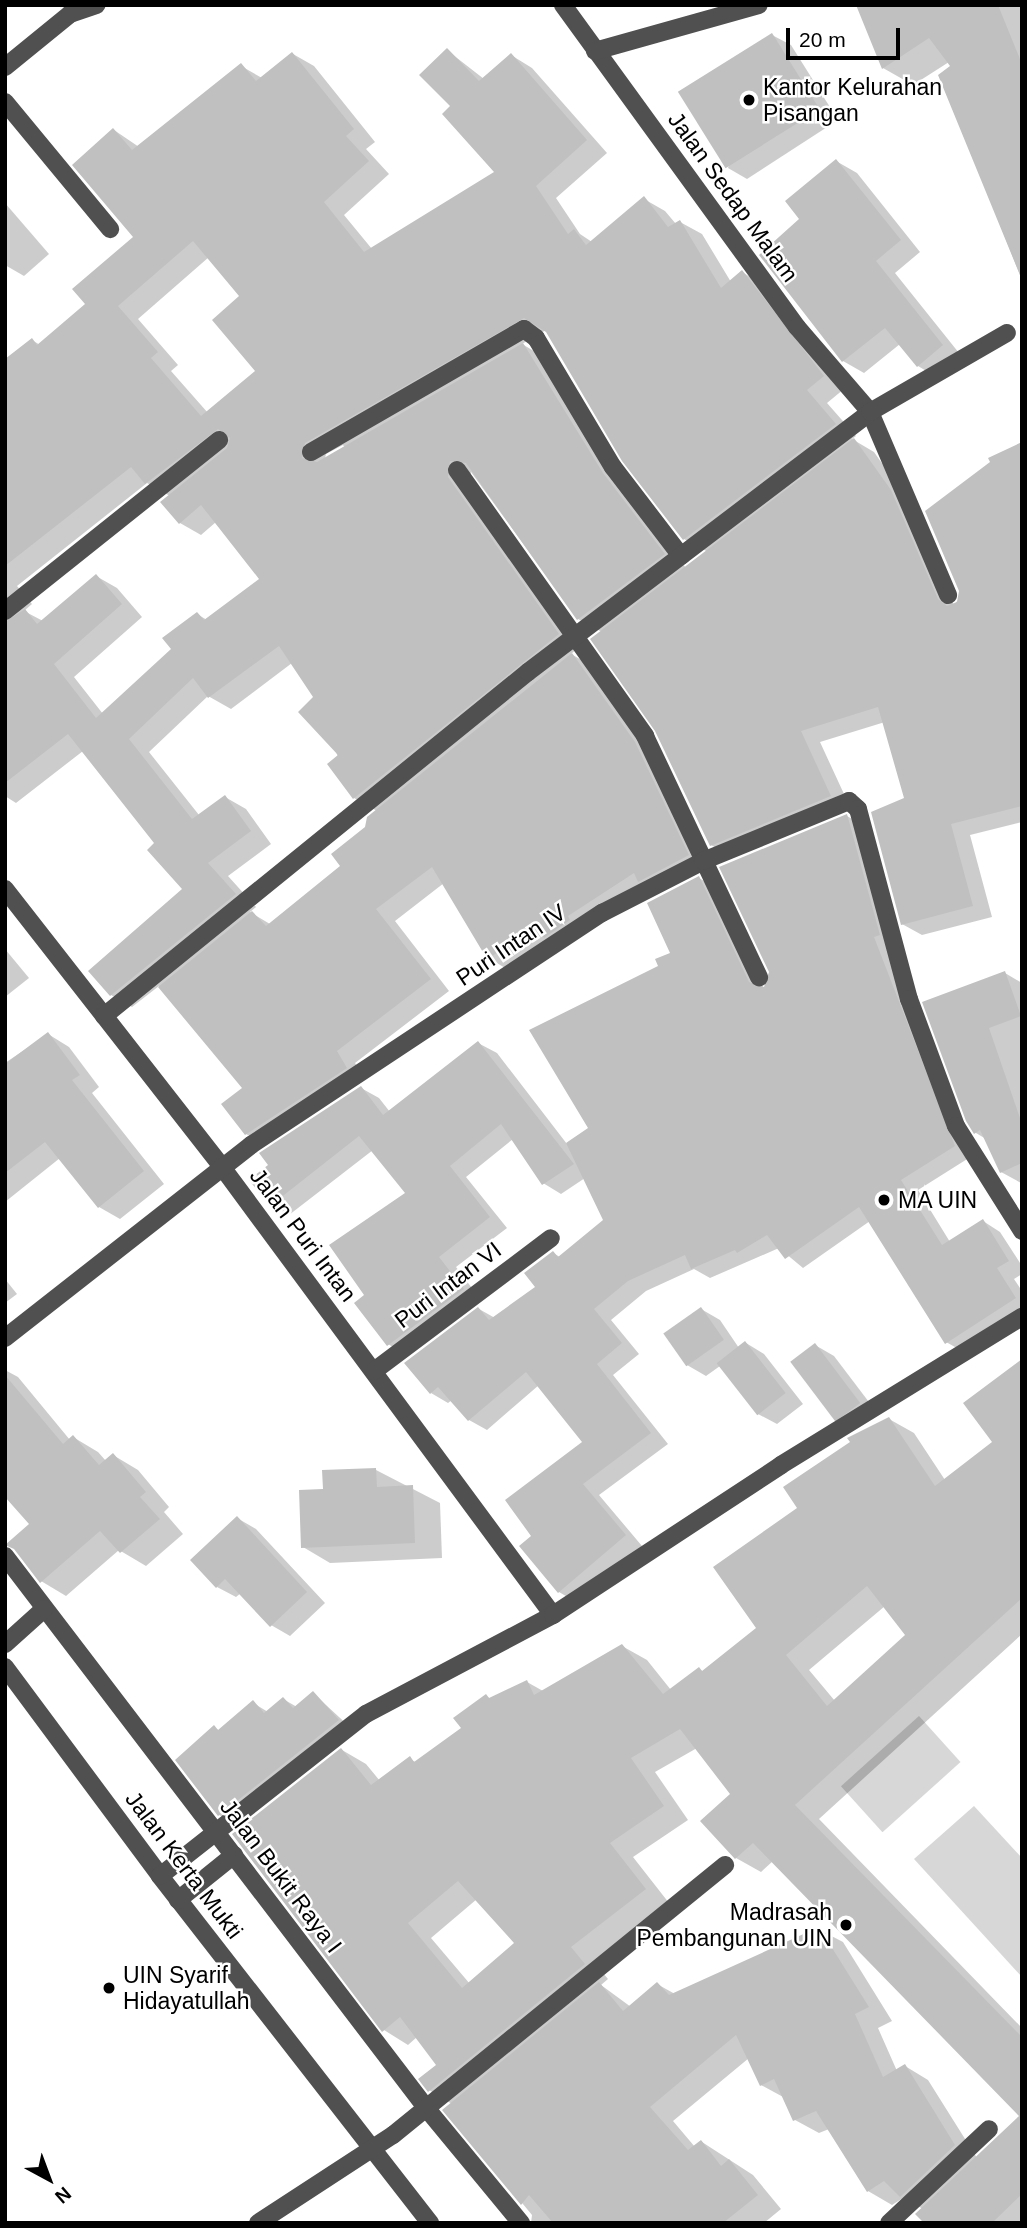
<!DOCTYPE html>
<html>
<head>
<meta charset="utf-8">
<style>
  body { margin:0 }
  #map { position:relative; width:1027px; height:2228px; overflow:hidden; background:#fff; font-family:Arial,sans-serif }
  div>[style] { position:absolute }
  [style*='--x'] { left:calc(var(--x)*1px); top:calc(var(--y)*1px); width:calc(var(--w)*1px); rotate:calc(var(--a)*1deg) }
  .green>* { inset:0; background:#d7d7d7; transform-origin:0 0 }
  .shadow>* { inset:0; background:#0003 }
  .building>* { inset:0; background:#c0c0c0; transform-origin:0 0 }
  .minor>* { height:18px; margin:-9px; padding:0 9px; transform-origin:9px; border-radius:9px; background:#505050 }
  .dots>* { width:19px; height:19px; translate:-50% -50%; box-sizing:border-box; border:4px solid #fff; border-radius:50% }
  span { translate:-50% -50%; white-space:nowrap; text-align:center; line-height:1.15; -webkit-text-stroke:5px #fff; paint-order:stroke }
  .poi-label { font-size:23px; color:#000 }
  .left { translate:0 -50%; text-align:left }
  .right { translate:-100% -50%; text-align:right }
  .street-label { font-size:23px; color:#000 }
  .frame { position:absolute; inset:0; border:7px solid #000; pointer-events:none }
  .north { position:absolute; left:14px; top:2144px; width:70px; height:70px; -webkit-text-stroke:5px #fff; paint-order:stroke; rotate:139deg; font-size:19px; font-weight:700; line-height:28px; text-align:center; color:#000 }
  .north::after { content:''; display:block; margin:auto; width:24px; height:32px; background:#000; clip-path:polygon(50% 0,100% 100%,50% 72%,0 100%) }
  .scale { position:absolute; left:786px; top:28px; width:114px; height:32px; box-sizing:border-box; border:4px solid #000; border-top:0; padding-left:9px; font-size:21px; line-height:24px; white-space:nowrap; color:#000; -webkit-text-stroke:5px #fff; paint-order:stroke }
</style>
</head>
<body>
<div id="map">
  <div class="green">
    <i style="left:919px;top:1716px;width:62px;height:105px;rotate:48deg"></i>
    <i style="clip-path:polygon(974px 1806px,1022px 1858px,1022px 1977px,914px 1859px)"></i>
  </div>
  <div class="shadow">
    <i style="clip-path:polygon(871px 5px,1022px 5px,1022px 280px,941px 76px,952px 66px,949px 62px,913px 85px,883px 68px)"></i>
    <i style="clip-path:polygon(772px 35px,791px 45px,838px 120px,747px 179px,728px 168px)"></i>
    <i style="clip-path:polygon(evenodd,448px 51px,484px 79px,511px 55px,532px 68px,607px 153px,556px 198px,580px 234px,592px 242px,644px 199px,665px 211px,676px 224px,680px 222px,702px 234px,731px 282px,742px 272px,763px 285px,844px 389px,827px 403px,856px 436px,852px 439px,874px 452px,910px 503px,954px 605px,1022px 518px,1022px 822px,970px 835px,992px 917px,922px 935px,902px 924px,906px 799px,885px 722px,820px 742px,850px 807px,731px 856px,711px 845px,657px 730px,602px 632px,578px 619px,471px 472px,468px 490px,579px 647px,571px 654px,592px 666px,654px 755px,707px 867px,507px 969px,488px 958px,444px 883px,395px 921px,449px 991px,355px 1063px,366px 1079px,266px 1145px,246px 1134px,245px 1088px,159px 986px,132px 1007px,111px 995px,90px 971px,185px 889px,157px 844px,83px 751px,16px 803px,5px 796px,5px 361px,32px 340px,40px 345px,87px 304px,135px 237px,114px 130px,139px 147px,241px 66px,262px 78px,293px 54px,314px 66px,375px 142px,366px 149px,389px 174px,344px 215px,372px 249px,496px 173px,453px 106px,448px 51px,209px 257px,242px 296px,257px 371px,208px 413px,171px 371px,178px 365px,138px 319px,209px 257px,448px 51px,546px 330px,684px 539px,708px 552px,686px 568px,624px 487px,544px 357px,522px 344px,546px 330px,448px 51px,343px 445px,345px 448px,325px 459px,326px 454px,343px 445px,448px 51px,147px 483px,170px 496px,180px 523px,201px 535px,216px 522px,261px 580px,207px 620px,197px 614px,173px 649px,103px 714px,74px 677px,142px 617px,117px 588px,96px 576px,43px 621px,24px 611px,32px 604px,17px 586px,147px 483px,448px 51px,292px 663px,315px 698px,354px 798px,377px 811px,343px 866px,270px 924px,250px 912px,256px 907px,228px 876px,271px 844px,246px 809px,225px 797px,199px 815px,149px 752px,208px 696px,231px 709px,292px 663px)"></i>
    <i style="clip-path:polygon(836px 161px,857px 173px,920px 252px,895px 273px,963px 358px,938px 378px,918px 366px,900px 344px,864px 373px,843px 361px)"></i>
    <i style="clip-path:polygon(5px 203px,49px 254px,24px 276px,5px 265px)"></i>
    <i style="clip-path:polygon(847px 816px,864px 826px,897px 945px,972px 1156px,918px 1190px,950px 1242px,983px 1221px,1000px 1232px,1022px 1266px,1022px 1274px,1014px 1279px,1022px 1291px,1022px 1315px,964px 1352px,946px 1342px,870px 1221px,803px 1268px,779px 1248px,710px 1278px,694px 1269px,646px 1291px,611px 1320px,639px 1354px,613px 1375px,668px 1444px,599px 1495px,642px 1546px,576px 1602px,559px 1592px,534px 1537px,584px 1442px,539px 1385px,487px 1430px,469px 1420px,452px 1400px,448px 1403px,431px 1393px,479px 1309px,495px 1318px,537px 1287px,553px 1253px,560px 1257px,605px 1221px,585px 1178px,561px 1194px,543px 1183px,513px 1139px,466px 1177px,507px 1228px,456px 1267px,481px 1300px,406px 1355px,388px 1344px,366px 1295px,407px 1193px,373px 1150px,289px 1215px,271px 1205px,361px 1088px,379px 1098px,390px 1112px,478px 1043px,497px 1053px,567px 1144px,590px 1129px,660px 967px,672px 953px,699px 878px,716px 888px,765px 991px)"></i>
    <i style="clip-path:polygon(5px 949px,29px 978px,5px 997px)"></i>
    <i style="clip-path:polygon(1005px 973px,1022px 983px,1021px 1183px,1001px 1172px,986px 1139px,976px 1133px,925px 1003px)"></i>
    <i style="clip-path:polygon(48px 1034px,69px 1047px,99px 1087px,92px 1093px,164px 1184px,120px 1219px,99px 1207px,60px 1158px,5px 1202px,5px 1063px)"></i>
    <i style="clip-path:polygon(5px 1279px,17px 1294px,5px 1303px)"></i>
    <i style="clip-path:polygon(701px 1309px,720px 1320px,739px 1348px,746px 1343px,764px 1354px,803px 1404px,777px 1424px,758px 1414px,720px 1366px,706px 1376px,687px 1365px)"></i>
    <i style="clip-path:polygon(815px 1345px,834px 1356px,878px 1414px,853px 1429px,834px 1418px)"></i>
    <i style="clip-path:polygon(evenodd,1022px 1361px,1022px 1634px,819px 1819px,1022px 2028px,1022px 2223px,926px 2223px,923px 2209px,903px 2198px,892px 2205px,868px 2191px,829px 2129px,819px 2133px,795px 2120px,785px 2098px,761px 2085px,749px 2058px,673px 2121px,695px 2147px,702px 2142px,753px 2175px,781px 2209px,764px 2223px,531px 2223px,532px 2215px,445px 2110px,452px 2104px,429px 2090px,438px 2065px,417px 2037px,408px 2045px,384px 2030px,342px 1750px,366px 1764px,380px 1781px,410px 1759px,417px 1763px,463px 1729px,486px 1696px,491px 1699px,527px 1682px,543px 1691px,622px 1646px,647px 1660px,671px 1690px,699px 1669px,704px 1672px,759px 1628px,799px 1508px,889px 1419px,914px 1433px,945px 1480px,994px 1442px,1022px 1361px,885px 1606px,907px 1635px,835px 1701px,809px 1670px,885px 1606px,1022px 1361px,697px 1748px,732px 1794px,703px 1821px,736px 1858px,761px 1872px,773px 1861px,1021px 2116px,977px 2158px,928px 2080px,905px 2066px,897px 2071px,878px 2028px,892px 2021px,843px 1942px,818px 1929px,675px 1994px,657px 1984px,631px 2007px,601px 1985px,608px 1979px,594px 1962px,669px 1903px,633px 1857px,688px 1820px,655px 1772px,697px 1748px,1022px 1361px,477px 1899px,516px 1944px,470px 1984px,431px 1938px,477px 1899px)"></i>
    <i style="clip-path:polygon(5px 1370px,18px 1377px,70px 1440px,73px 1437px,98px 1452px,106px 1461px,113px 1455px,138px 1470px,169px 1507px,164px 1512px,183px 1534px,146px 1566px,119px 1550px,66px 1596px,41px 1581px,31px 1525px,5px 1465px)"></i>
    <i style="clip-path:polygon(376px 1470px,440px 1503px,442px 1558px,330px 1563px,303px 1547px,325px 1491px)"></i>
    <i style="clip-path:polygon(237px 1518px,256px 1529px,325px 1603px,290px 1636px,271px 1625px,241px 1593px,236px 1597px,217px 1587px)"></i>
    <i style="clip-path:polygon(313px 1693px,352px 1729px,232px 1822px,219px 1815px,215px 1728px,220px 1731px,253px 1703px,268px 1712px,283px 1699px,297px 1707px)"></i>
  </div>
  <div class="building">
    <i style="clip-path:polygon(856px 5px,998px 5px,1022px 64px,1022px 280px,938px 75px,950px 66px,929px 38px,882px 69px)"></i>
    <i style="left:772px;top:33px;width:90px;height:111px;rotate:58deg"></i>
    <i style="clip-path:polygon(evenodd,447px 48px,479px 81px,511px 53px,587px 140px,536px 186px,568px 234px,574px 229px,586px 245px,644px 196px,668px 227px,680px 220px,721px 288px,742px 270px,824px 376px,807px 390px,836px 424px,683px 540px,622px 461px,546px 332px,524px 318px,305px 443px,302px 458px,317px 462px,523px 343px,603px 473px,665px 554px,577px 620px,466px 463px,450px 461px,448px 477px,559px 634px,353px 799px,327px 764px,338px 755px,298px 712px,313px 697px,279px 646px,208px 698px,193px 678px,129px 739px,192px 819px,225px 795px,251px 831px,208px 863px,236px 894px,110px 996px,88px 971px,182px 889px,147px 850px,154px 843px,68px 734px,5px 783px,5px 622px,25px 609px,37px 624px,96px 574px,122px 604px,54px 664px,96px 718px,171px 649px,162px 638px,197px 612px,204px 620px,259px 579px,201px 505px,179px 524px,160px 502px,227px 448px,230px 438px,218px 429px,145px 484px,131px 467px,5px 566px,5px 359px,32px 338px,37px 345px,85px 304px,72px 289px,133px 237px,72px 165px,113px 128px,132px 150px,241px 63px,256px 81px,292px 52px,354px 129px,346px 136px,369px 161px,324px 202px,364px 252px,494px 172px,442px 114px,450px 106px,419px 75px,447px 48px,193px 241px,239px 296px,212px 320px,255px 371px,201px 416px,151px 358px,158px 352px,118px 306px,193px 241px)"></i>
    <i style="clip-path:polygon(836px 159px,901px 240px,876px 261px,943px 345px,917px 367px,885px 328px,842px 362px,759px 255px,799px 219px,785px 201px)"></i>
    <i style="clip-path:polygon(854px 438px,891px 490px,938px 599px,947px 606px,957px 602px,959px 591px,925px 511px,990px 462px,988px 458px,1022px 442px,1022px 806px,951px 824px,973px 906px,901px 925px,871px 812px,904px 798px,878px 707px,801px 731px,831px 796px,710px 846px,655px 731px,590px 639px)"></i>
    <i style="clip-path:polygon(572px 653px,635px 742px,689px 855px,638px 882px,634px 873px,568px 916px,570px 920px,544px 938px,538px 928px,487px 959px,432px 867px,376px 909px,431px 979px,337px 1051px,347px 1068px,245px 1135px,221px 1104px,242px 1088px,158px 987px,252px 911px,266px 926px,340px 866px,331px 854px,365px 827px,367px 817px)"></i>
    <i style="clip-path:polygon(847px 814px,880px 935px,874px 937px,955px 1146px,901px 1180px,942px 1245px,983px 1219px,1009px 1261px,997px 1268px,1016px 1298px,945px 1344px,859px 1207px,785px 1259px,767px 1235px,737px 1253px,735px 1250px,691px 1269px,685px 1255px,628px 1281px,594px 1309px,622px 1343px,597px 1364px,651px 1433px,583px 1484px,626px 1535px,558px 1593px,519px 1546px,531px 1536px,505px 1500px,582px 1442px,526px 1372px,468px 1421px,438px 1387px,430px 1394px,404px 1363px,478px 1307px,489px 1320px,535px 1287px,524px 1273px,553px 1251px,558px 1257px,603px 1220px,566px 1143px,588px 1128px,529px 1030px,658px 966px,655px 959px,670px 953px,647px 903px,699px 876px,749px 982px,764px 987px,769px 972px,719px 867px)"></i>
    <i style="clip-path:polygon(1005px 971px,1021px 1016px,989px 1028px,1022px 1124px,1022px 1163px,1000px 1173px,980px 1130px,974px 1134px,966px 1121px,922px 1002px)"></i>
    <i style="clip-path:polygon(48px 1032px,80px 1075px,72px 1080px,144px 1171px,98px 1208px,45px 1142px,5px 1173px,5px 1064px)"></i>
    <i style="clip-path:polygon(478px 1041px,574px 1164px,542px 1185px,501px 1124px,450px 1166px,490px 1217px,439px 1257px,464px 1289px,387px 1346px,354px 1303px,364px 1295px,329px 1245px,405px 1193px,359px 1136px,270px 1206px,249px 1180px,268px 1165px,259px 1153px,361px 1086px,383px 1115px)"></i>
    <i style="left:701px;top:1307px;width:40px;height:46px;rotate:55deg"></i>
    <i style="left:745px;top:1341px;width:66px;height:36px;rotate:52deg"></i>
    <i style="left:815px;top:1343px;width:75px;height:31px;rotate:53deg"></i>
    <i style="clip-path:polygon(evenodd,1022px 1359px,1022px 1598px,795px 1805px,1022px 2037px,1022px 2194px,992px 2223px,924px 2223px,915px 2214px,1019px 2116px,753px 1843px,735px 1859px,700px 1821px,730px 1794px,680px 1729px,631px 1758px,664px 1806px,610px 1843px,646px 1889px,571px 1947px,585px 1964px,428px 2092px,418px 2079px,436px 2065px,400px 2017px,382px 2032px,232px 1834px,341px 1748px,371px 1785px,410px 1756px,414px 1762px,461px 1728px,453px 1718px,486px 1694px,489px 1698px,527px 1680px,534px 1695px,622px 1644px,663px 1694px,699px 1667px,702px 1671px,756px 1628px,713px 1567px,797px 1508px,783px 1487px,850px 1442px,847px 1438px,889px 1417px,935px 1486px,992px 1442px,963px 1403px,1022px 1359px,867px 1586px,905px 1635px,827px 1706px,786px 1655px,867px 1586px,1022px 1359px,458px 1881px,514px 1943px,462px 1988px,408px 1923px,458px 1881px)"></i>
    <i style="clip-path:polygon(5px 1375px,63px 1444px,73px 1435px,99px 1465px,113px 1453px,146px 1492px,140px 1497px,160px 1519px,120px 1553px,100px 1531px,40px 1583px,14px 1549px,5px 1545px,29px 1524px,5px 1497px)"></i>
    <i style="clip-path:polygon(376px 1468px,377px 1487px,413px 1485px,415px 1543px,301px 1548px,299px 1490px,323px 1489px,322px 1470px)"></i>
    <i style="clip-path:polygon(237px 1516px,307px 1592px,270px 1627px,225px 1579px,216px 1588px,190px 1560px)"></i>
    <i style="clip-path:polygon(313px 1691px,339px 1720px,218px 1816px,175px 1760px,214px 1725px,218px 1730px,253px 1700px,264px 1713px,283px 1697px,293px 1708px)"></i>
    <i style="clip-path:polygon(819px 1927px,869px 2007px,855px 2014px,883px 2077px,905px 2064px,955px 2145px,900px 2197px,884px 2181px,867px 2192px,816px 2111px,793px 2121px,774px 2079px,760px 2086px,736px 2035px,650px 2107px,688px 2150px,701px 2140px,721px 2166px,729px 2159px,758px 2195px,723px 2223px,553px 2223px,529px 2195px,521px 2205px,442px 2110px,599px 1982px,623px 2011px,657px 1982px,669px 1995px)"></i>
  </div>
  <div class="minor">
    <i style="--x:563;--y:5;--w:398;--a:54"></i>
    <i style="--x:797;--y:327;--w:112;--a:49.3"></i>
    <i style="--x:870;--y:412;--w:199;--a:66.9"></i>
    <i style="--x:595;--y:51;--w:170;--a:-15.7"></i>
    <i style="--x:5;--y:67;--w:84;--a:-39.2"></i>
    <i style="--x:70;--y:14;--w:28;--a:-19"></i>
    <i style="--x:5;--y:102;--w:165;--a:50.4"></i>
    <i style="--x:311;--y:452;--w:246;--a:-30"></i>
    <i style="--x:524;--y:329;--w:15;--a:37"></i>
    <i style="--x:536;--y:338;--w:150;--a:59.2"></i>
    <i style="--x:613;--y:467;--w:112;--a:52.6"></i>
    <i style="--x:457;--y:470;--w:326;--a:54.7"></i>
    <i style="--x:645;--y:736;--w:267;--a:64.7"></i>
    <i style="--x:5;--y:611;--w:274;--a:-38.6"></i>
    <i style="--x:5;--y:889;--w:353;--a:52"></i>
    <i style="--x:222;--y:1167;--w:557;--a:53.54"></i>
    <i style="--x:104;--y:1016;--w:546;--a:-39.05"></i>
    <i style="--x:528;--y:672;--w:430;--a:-37.2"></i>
    <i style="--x:870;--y:412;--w:158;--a:-30"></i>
    <i style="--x:5;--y:1338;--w:313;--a:-38.1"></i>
    <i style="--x:251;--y:1145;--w:421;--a:-33.5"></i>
    <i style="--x:602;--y:913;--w:114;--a:-27.2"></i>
    <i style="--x:703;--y:861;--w:158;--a:-22.3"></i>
    <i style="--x:849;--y:801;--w:12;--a:42"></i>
    <i style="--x:858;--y:809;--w:197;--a:75"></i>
    <i style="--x:909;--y:999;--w:135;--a:69.7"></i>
    <i style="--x:956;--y:1126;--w:124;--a:57.8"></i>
    <i style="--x:374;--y:1371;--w:221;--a:-36.9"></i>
    <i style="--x:5;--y:1556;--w:696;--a:52.65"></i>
    <i style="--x:427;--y:2109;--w:148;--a:50.5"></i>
    <i style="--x:5;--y:1644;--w:52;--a:-41.9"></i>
    <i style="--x:5;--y:1667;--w:260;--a:53.4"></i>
    <i style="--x:160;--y:1876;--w:440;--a:52.1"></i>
    <i style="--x:160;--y:1876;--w:262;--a:-38.2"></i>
    <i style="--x:366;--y:1714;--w:212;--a:-27.9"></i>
    <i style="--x:553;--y:1615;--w:273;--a:-33.3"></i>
    <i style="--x:781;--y:1465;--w:283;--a:-31.6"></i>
    <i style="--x:178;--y:1900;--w:72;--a:-38.8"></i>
    <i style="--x:258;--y:2223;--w:161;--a:-33.1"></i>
    <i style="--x:393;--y:2135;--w:428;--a:-39.1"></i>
    <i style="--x:889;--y:2223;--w:137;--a:-43.2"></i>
  </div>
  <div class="dots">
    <i style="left:749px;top:100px;background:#000"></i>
    <i style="left:884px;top:1200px;background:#000"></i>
    <i style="left:846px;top:1925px;background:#000"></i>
    <i style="left:109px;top:1988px;background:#000"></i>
  </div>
  <div class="poi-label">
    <span class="left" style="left:763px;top:100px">Kantor Kelurahan<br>Pisangan</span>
    <span class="left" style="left:898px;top:1200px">MA UIN</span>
    <span class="right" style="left:832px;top:1925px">Madrasah<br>Pembangunan UIN</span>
    <span class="left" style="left:123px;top:1988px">UIN Syarif<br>Hidayatullah</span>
  </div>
  <div class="street-label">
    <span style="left:733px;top:197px;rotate:54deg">Jalan Sedap Malam</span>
    <span style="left:511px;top:945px;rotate:-34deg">Puri Intan IV</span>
    <span style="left:303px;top:1235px;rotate:53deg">Jalan Puri Intan</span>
    <span style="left:448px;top:1285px;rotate:-37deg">Puri Intan VI</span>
    <span style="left:184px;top:1865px;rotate:53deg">Jalan Kerta Mukti</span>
    <span style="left:281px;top:1876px;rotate:53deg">Jalan Bukit Raya I</span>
  </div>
  <div class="frame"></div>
  <div class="north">N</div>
  <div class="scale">20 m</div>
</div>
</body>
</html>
